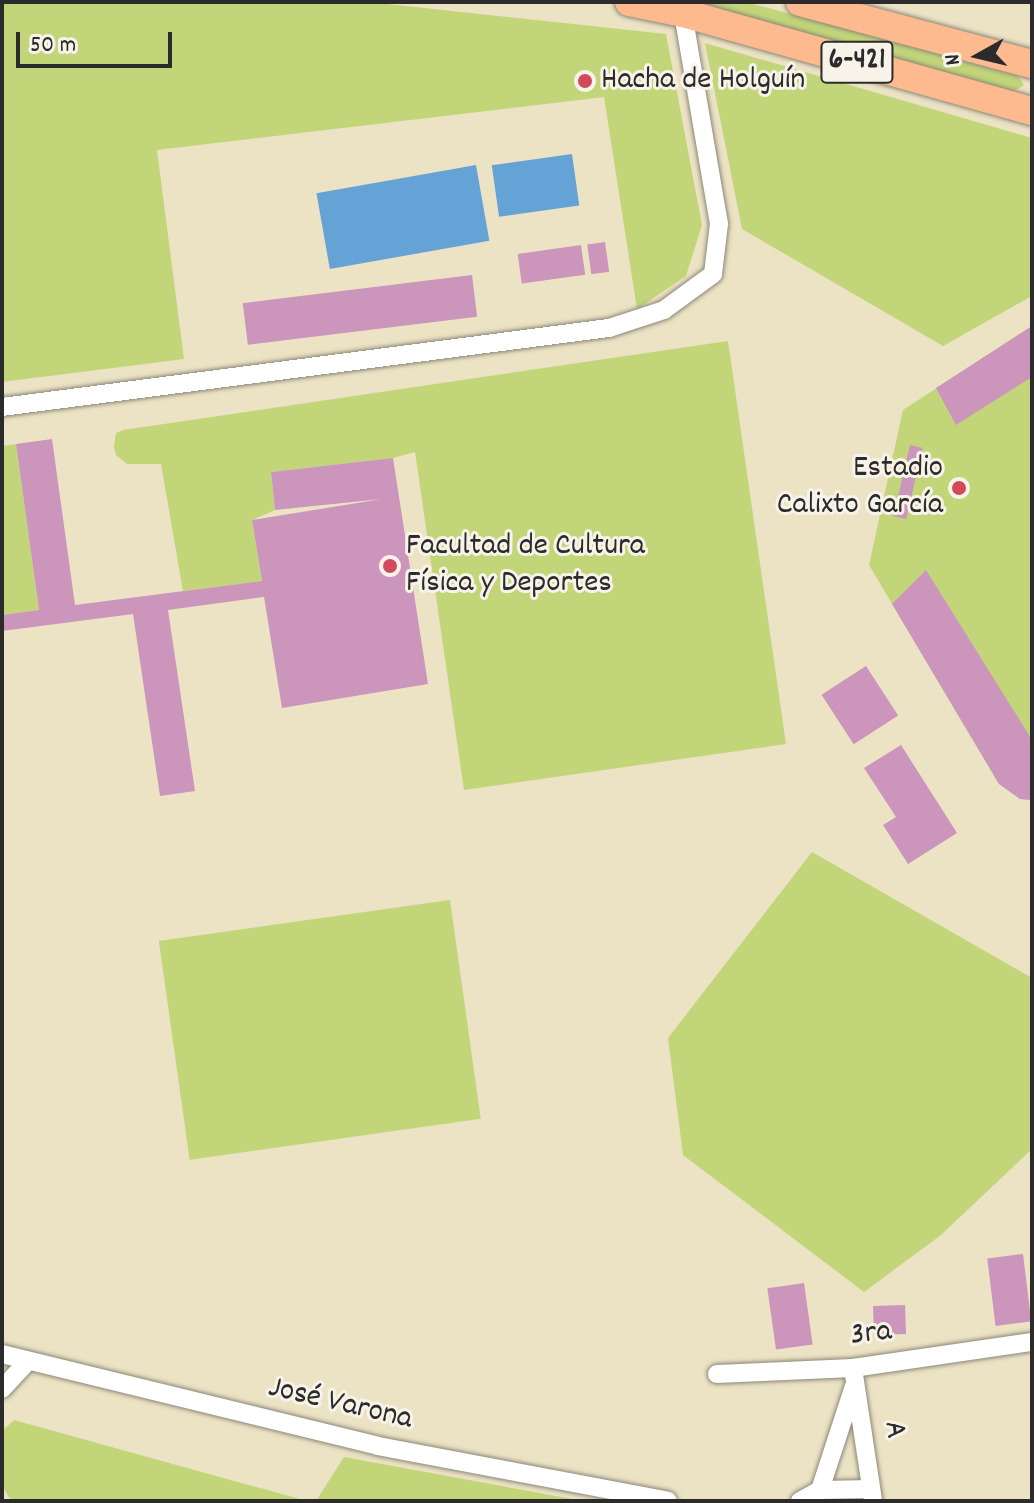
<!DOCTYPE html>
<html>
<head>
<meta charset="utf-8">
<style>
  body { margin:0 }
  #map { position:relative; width:1034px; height:1503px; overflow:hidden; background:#ece3c5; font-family:Dekko,sans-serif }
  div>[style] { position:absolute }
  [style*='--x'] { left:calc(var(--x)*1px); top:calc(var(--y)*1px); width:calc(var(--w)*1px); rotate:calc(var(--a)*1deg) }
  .green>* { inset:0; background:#c2d579; transform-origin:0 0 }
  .water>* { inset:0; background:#65a3d7; transform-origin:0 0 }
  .building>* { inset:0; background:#cc95bc; transform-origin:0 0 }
  .roads { filter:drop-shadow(0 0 2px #8c8778) drop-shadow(0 0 2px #8c8778) }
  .street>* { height:18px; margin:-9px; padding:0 9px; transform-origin:9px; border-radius:9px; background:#fff }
  .primary>* { height:28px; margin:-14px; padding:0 14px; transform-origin:14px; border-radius:14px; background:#fcba8e }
  .dots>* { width:22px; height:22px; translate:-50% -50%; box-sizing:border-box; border:4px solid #f7f3e8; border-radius:50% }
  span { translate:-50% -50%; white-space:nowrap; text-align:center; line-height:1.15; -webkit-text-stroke:6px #f7f3e8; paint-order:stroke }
  .shield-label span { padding:2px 6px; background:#f7f3e8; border:2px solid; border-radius:6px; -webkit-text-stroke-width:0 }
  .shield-label { font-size:30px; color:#2b2b2b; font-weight:700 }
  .poi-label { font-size:32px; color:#2b2b2b }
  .left { translate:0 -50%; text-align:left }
  .right { translate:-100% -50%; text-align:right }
  .street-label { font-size:32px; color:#2b2b2b }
  .frame { position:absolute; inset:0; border:4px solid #2b2b2b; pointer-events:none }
  .north { position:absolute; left:938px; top:16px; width:80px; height:80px; -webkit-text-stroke:6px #f7f3e8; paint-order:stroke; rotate:262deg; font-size:22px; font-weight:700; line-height:32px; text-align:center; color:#2b2b2b }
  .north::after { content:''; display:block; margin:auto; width:28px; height:36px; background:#2b2b2b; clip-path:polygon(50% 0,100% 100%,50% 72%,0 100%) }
  .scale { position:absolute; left:16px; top:32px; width:156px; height:36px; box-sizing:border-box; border:4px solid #2b2b2b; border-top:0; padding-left:10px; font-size:24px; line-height:28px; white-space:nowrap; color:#2b2b2b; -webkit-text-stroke:6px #f7f3e8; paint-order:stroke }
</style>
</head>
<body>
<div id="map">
  <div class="green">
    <i style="clip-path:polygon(2px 2px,369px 2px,666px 34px,702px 225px,686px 276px,637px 309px,604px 97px,157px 150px,184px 359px,2px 382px)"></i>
    <i style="clip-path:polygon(696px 2px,746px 2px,1018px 76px,1024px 85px,1011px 93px)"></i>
    <i style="clip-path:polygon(705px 43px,1032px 138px,1032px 296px,943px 346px,742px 229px)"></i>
    <i style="clip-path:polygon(1032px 326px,1032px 800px,1020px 799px,999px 784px,869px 565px,903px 410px)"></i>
    <i style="clip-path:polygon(728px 341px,786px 744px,464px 790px,415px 452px,393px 458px,271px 472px,275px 510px,252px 520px,262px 581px,183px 591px,161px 464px,127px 464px,116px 455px,114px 447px,116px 433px,123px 430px)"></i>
    <i style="clip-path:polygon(16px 444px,39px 610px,2px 615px,2px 446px)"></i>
    <i style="clip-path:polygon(812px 852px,1032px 978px,1032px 1149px,941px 1235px,864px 1292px,683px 1155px,668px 1038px)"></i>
    <i style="left:450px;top:900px;width:221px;height:294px;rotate:82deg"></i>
    <i style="clip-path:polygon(14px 1420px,307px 1501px,11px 1501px,2px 1485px,2px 1431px)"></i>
    <i style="clip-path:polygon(344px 1457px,583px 1501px,316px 1501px)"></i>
  </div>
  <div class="water">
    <i style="left:572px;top:154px;width:52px;height:81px;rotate:82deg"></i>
    <i style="left:476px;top:165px;width:77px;height:162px;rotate:80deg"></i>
  </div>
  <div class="building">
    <i style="left:605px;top:242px;width:30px;height:18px;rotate:82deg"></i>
    <i style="left:581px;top:245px;width:30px;height:64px;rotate:82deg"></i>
    <i style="left:472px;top:275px;width:42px;height:231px;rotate:83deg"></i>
    <i style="clip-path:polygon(1032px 326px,1032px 377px,956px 425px,936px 388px)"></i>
    <i style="clip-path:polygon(52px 439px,75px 605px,262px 581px,252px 520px,382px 499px,275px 510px,271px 472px,393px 458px,428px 684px,282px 708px,264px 597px,168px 610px,195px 791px,160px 796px,133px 614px,2px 631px,2px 615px,39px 610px,16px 444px)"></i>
    <i style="left:910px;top:445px;width:13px;height:73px;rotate:13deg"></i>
    <i style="clip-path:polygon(926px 570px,1032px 740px,1032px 800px,1020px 799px,999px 784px,892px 604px)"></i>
    <i style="left:866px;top:666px;width:59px;height:53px;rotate:57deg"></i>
    <i style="clip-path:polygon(901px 745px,957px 833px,908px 864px,883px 825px,896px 817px,864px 768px)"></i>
    <i style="left:1023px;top:1254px;width:68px;height:36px;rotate:83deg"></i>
    <i style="left:804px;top:1283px;width:62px;height:37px;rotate:82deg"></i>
    <i style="left:905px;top:1305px;width:29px;height:32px;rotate:88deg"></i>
  </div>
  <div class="roads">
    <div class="street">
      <i style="--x:2;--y:407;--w:612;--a:-7.42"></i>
      <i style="--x:609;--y:328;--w:58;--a:-18.1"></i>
      <i style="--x:664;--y:310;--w:61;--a:-36.3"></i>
      <i style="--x:713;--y:274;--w:50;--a:-83.2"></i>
      <i style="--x:719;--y:224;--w:214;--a:-99.7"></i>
      <i style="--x:2;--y:1354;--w:387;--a:13.7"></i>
      <i style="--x:378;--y:1446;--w:295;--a:10.7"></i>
      <i style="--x:853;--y:1368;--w:134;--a:81.4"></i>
      <i style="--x:717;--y:1374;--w:136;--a:-2.5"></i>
      <i style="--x:853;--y:1368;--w:181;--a:-8.3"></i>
      <i style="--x:2;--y:1389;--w:38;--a:-47"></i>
      <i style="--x:820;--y:1490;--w:109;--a:-71.9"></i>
      <i style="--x:800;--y:1501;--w:23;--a:-29"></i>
      <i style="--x:820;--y:1490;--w:51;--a:-1.1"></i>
    </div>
    <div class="primary">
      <i style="--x:629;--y:2;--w:55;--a:11.5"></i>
      <i style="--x:683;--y:13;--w:362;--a:15.7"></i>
      <i style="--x:800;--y:2;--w:240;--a:15"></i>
    </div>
  </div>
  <div class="dots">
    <i style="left:585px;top:81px;background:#d1495b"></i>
    <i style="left:959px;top:488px;background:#d1495b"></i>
    <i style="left:390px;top:566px;background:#d1495b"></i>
  </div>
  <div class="shield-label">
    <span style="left:857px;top:62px">6-421</span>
  </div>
  <div class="poi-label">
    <span class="left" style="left:601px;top:81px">Hacha de Holguín</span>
    <span class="right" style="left:943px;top:488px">Estadio<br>Calixto García</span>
    <span class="left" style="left:406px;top:566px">Facultad de Cultura<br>Física y Deportes</span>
  </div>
  <div class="street-label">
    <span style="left:871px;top:1335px;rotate:-7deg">3ra</span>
    <span style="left:340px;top:1405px;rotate:13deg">José Varona</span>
    <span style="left:893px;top:1430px;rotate:82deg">A</span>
  </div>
  <div class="frame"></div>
  <div class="north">N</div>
  <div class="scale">50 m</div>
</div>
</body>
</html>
